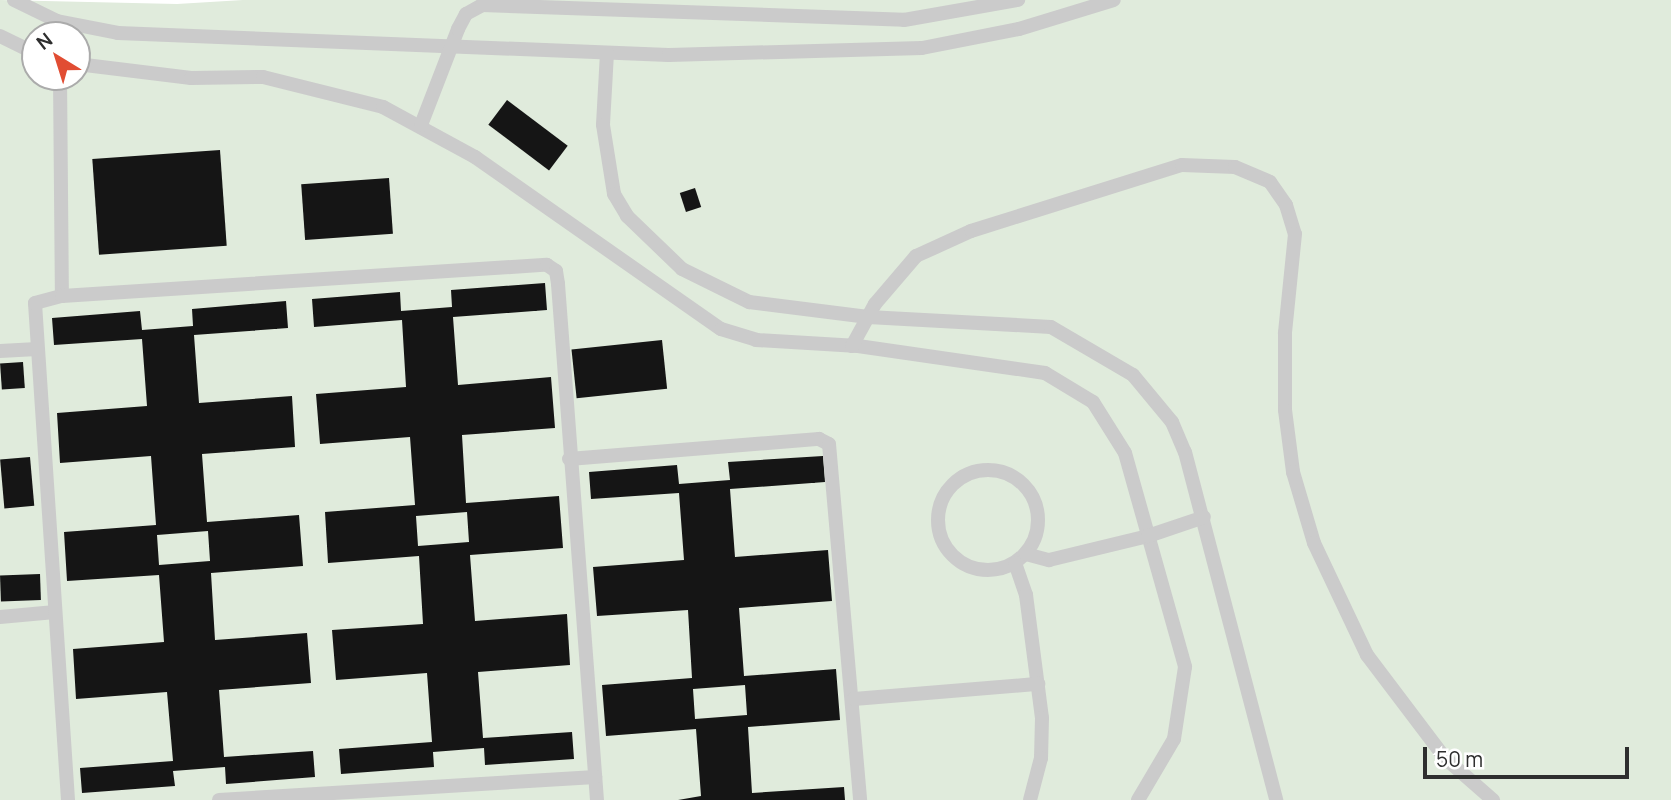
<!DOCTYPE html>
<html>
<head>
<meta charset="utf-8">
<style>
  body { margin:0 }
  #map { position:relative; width:1671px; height:800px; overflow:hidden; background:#fff; font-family:Manrope,sans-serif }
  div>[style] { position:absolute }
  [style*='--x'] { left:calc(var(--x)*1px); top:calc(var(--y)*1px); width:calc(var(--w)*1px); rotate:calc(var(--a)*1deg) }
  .green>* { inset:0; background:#e0ebdc }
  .building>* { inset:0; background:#151515; transform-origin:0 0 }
  .lane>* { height:14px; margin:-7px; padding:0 7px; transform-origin:7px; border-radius:7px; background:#cbcbcb }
  .lane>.ring { margin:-7px; padding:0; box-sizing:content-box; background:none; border:14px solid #cbcbcb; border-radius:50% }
  span { translate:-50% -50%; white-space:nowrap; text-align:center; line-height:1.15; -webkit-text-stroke:7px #fff; paint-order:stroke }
  .north { position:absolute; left:21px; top:21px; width:70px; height:70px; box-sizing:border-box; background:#fff; border:2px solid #ababab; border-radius:50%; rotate:322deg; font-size:19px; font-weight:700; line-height:28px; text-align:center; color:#2e2e2e }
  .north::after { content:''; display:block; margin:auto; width:24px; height:32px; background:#e14d33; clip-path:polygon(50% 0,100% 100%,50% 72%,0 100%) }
  .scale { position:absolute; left:1423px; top:747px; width:206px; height:32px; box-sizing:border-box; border:4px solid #2e2e2e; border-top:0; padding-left:9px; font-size:21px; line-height:24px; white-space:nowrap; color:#2e2e2e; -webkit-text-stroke:5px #fff; paint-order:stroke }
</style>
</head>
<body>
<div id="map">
  <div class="green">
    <i style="clip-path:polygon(evenodd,0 0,177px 4px,243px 0,1671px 0,1671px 800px,0 800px,0 0,35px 35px,77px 35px,77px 77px,35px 77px,35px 35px)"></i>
  </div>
  <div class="building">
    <i style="left:507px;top:100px;width:76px;height:31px;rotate:37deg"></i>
    <i style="left:220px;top:150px;width:96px;height:128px;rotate:86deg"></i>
    <i style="left:389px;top:178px;width:56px;height:88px;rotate:86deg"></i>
    <i style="left:695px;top:188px;width:20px;height:16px;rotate:72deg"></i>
    <i style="clip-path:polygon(evenodd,545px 283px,547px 310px,453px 317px,458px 385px,551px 377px,555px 428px,462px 435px,466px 503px,559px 496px,563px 548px,470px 555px,475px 621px,567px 614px,570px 665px,478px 672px,483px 738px,572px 732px,574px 759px,485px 765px,484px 748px,433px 752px,434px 767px,341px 774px,339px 749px,432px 742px,427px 673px,336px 680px,332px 630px,423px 624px,419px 556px,328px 563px,325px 512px,415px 505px,410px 437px,320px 444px,316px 394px,406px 387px,402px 320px,314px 327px,312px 299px,400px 292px,401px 311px,452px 307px,451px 290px,545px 283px,467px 512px,469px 542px,418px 546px,416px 516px,467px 512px)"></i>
    <i style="clip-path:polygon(evenodd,286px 301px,288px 328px,194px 335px,199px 403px,292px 396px,295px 447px,202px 454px,207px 522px,299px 515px,303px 566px,211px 573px,215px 640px,307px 633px,311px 683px,219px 690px,224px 757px,313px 751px,315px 777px,226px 784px,225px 767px,173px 771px,175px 786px,82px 793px,80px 768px,173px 761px,167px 692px,76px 699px,73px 649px,164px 642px,159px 575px,67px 581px,64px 532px,156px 525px,151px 456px,60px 463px,57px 413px,147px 406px,142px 339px,54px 345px,52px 318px,140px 311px,142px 330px,193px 326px,192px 309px,286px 301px,208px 531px,210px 561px,159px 565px,157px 535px,208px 531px)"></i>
    <i style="left:662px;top:340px;width:49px;height:91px;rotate:84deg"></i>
    <i style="left:23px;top:362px;width:26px;height:23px;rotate:86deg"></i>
    <i style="clip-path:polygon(evenodd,823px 456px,825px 482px,730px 489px,735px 557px,828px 550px,832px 601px,739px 608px,744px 676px,836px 669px,840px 720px,748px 727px,752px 793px,844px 787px,845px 800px,678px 800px,701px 796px,696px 729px,606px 736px,602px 685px,692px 678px,688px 610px,597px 616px,593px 567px,684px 560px,679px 493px,591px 499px,589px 472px,677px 465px,679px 484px,730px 480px,728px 462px,823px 456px,745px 685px,747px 715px,695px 719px,693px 689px,745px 685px)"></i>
    <i style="left:30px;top:457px;width:49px;height:30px;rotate:85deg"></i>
    <i style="left:40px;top:574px;width:26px;height:40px;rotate:88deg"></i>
  </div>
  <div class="lane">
    <i style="--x:14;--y:0;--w:48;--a:26"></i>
    <i style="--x:57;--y:21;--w:62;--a:11.1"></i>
    <i style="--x:118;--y:33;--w:551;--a:2.29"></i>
    <i style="--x:669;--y:55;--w:253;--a:-1.6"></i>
    <i style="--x:922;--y:48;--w:99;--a:-11.1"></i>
    <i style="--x:1019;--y:29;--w:99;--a:-17"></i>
    <i style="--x:0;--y:36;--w:39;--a:26"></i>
    <i style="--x:607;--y:53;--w:72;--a:93.2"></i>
    <i style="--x:603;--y:125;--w:70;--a:80.9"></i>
    <i style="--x:614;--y:194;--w:26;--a:59"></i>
    <i style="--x:627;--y:216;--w:76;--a:43.9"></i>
    <i style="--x:682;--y:269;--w:75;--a:26.2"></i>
    <i style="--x:749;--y:302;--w:120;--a:7.2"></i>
    <i style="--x:868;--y:317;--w:183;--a:3.1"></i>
    <i style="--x:1051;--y:327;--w:95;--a:30.3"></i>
    <i style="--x:1133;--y:375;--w:61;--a:50.3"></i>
    <i style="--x:1172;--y:422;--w:33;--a:67"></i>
    <i style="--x:1185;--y:452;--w:360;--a:75.3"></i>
    <i style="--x:77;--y:64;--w:115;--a:7"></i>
    <i style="--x:191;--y:78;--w:72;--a:-0.8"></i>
    <i style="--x:263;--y:77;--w:124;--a:14"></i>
    <i style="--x:383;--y:107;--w:105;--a:28.5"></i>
    <i style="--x:475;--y:157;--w:300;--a:35"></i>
    <i style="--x:721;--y:329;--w:37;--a:17"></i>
    <i style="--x:756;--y:340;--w:102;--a:3.4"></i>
    <i style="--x:858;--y:346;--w:189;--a:8.2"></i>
    <i style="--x:1045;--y:373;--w:56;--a:31.1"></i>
    <i style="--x:1093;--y:402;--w:60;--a:57.9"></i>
    <i style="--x:1125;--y:453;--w:222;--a:74.3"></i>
    <i style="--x:1185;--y:667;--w:73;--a:98.7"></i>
    <i style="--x:1174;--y:739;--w:71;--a:120.5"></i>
    <i style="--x:60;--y:77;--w:219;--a:89.5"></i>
    <i style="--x:421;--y:125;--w:103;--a:-68.9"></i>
    <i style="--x:458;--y:29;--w:17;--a:-62"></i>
    <i style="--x:466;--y:14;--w:18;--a:-29"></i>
    <i style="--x:482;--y:5;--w:422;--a:2"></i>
    <i style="--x:904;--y:20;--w:116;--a:-10"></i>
    <i style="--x:852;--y:346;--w:48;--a:-61.3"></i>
    <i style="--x:875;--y:304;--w:63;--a:-49.5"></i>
    <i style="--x:916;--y:256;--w:60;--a:-24.4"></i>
    <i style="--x:971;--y:231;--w:221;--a:-17.4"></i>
    <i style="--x:1182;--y:165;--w:53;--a:2.2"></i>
    <i style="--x:1235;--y:167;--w:38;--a:23"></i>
    <i style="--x:1270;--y:182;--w:28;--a:55"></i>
    <i style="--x:1286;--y:205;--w:30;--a:73"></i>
    <i style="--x:1295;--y:234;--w:100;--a:95.8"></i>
    <i style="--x:1285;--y:333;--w:77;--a:90"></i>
    <i style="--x:1285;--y:410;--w:63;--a:82.6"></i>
    <i style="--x:1293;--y:472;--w:74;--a:73.5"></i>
    <i style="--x:1314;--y:543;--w:124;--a:64.7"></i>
    <i style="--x:1367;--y:655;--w:129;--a:52.9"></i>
    <i style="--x:1445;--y:758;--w:64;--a:41.2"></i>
    <i style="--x:0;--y:351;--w:37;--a:-3"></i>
    <i style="--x:569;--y:459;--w:251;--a:-4.6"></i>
    <i style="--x:819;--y:439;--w:11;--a:27"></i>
    <i style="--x:829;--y:444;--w:357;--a:85"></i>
    <i class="ring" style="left:938px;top:470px;width:86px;height:86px"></i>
    <i style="--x:1026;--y:554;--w:24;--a:15"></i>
    <i style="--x:1049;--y:560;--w:102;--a:-13.6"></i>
    <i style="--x:1148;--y:536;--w:59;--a:-18.7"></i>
    <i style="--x:1015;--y:563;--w:34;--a:71"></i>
    <i style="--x:1026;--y:595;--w:124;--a:82.6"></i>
    <i style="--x:1042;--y:718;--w:40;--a:91.4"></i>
    <i style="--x:1041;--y:758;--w:43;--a:104.7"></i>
    <i style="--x:0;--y:617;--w:55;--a:-5.2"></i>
    <i style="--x:854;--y:699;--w:185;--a:-4.7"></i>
    <i style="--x:68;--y:800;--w:498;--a:-93.8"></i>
    <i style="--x:35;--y:303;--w:28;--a:-15"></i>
    <i style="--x:62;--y:296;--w:486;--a:-3.7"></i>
    <i style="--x:547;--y:265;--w:11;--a:34"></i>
    <i style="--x:556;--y:271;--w:13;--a:81"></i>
    <i style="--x:558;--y:284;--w:517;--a:85.68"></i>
    <i style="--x:219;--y:800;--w:377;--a:-3.5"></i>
  </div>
  <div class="north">N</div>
  <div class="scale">50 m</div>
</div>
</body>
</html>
